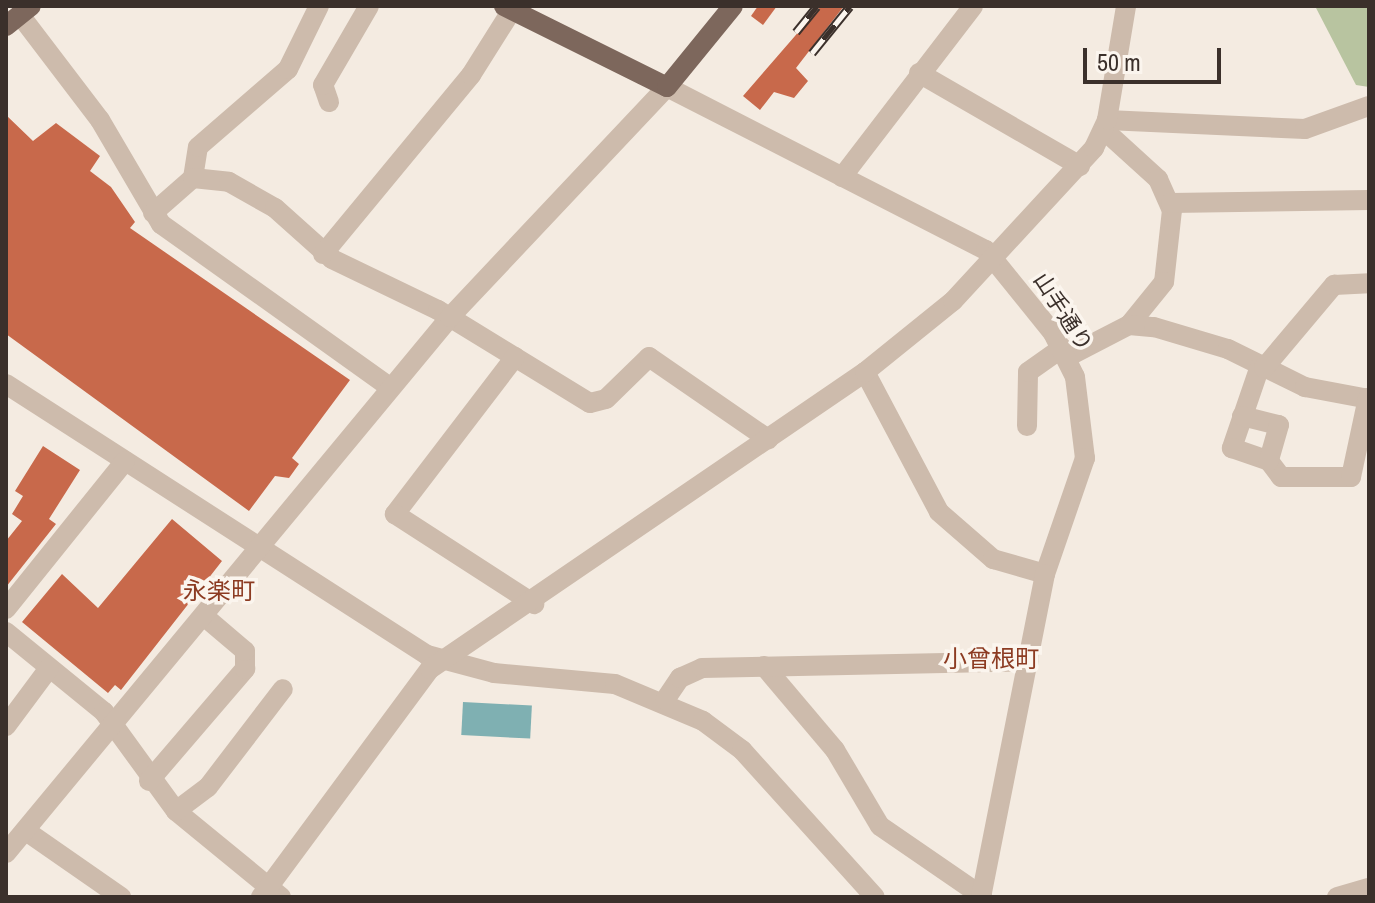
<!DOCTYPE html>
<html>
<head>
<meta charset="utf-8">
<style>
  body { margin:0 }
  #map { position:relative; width:1375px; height:903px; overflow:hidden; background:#f4ebe1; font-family:"Archivo Narrow","Noto Sans JP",sans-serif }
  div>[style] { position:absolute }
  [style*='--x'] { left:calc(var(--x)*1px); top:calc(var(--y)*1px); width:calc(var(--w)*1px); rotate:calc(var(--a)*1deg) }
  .green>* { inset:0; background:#b8c4a0 }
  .water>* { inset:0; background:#7fb0b2; transform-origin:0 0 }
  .building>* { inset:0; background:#c8694b }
  .minor>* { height:20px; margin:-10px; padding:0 10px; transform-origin:10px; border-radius:10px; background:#cdbbac }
  .major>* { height:20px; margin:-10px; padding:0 10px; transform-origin:10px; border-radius:10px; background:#7d675c }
  .rail>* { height:9px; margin-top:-4.5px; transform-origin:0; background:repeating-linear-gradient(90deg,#fbf5ee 0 18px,#3b302b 0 36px); box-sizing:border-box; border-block:2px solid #3b302b }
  span { translate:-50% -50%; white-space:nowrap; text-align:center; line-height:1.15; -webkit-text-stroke:7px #fbf5ee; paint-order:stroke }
  .street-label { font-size:22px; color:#3b302b }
  .neighbourhood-label { font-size:24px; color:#8c3b22 }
  .frame { position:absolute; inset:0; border:8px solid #3b302b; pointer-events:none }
  .scale { position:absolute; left:1083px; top:48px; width:138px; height:36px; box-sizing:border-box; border:4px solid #3b302b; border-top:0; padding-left:10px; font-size:24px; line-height:28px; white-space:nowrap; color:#3b302b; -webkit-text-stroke:6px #fbf5ee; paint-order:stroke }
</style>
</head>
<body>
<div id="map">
  <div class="green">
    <i style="clip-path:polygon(1315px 6px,1369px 6px,1369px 87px,1356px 85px)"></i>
  </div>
  <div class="water">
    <i style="left:463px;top:702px;width:69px;height:33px;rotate:3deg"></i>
  </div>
  <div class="building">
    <i style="clip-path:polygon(758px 6px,777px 6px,763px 25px,751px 16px)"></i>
    <i style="clip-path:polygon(821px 6px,844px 6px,796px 68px,808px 81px,794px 98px,774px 92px,760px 110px,743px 96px)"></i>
    <i style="clip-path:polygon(6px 115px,33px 141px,56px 123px,100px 156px,90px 171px,111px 187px,135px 222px,130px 228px,350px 380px,292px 458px,299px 464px,289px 478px,275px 476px,249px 511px,6px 334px)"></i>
    <i style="clip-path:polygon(43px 446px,80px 470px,49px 519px,56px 524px,6px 587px,6px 541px,22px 521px,12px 514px,23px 496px,15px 491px)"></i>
    <i style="clip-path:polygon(172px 519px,222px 561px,121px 690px,115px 685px,108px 693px,22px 622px,62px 574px,98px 608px)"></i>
  </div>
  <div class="minor">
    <i style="--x:20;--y:15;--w:132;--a:52.7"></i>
    <i style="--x:100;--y:120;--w:121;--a:59.6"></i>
    <i style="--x:161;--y:224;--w:282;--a:35.5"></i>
    <i style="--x:919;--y:73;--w:186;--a:30"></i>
    <i style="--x:329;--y:102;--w:18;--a:-109"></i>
    <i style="--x:323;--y:85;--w:91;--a:-59.8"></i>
    <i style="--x:1107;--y:120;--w:198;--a:2.6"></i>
    <i style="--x:1305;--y:129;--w:68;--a:-19.8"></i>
    <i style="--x:1104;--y:130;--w:73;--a:42.2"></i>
    <i style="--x:1158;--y:179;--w:34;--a:66"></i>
    <i style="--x:1172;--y:210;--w:72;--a:96.3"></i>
    <i style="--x:1164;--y:282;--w:55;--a:129.1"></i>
    <i style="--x:842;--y:177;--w:215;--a:-52.5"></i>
    <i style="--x:193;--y:178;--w:31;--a:-81"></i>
    <i style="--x:198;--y:147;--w:119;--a:-40.9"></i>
    <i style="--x:288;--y:69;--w:70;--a:-63.8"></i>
    <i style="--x:1171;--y:203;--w:198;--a:-0.9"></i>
    <i style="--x:153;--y:213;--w:53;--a:-41.2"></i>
    <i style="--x:193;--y:178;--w:36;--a:6"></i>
    <i style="--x:229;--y:182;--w:53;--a:29.5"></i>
    <i style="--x:275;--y:208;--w:76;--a:41.8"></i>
    <i style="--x:332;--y:259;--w:118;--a:25.7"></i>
    <i style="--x:438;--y:310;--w:178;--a:31.5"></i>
    <i style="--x:590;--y:403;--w:16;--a:-14"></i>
    <i style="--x:606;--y:399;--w:60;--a:-44.3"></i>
    <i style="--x:649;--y:357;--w:145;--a:34.6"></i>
    <i style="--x:323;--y:254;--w:232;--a:-50.4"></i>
    <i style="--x:471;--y:75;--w:77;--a:-57.8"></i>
    <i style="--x:515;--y:357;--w:198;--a:127.4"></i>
    <i style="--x:395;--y:514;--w:166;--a:32.9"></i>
    <i style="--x:1067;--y:357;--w:70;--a:-27.3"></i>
    <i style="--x:1129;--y:325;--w:25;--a:5"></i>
    <i style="--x:1154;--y:327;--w:77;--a:16.6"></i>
    <i style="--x:1228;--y:349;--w:86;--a:26.3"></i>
    <i style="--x:1305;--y:387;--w:65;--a:10.6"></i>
    <i style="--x:1260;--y:366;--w:87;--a:108.9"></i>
    <i style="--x:1232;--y:448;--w:39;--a:19"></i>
    <i style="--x:1269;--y:461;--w:20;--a:53"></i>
    <i style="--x:1281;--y:477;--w:70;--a:0"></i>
    <i style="--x:1351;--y:477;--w:81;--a:-77.9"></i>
    <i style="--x:1264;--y:368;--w:109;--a:-49.9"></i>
    <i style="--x:1334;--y:285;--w:35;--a:-3"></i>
    <i style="--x:865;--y:372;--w:158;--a:62.1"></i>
    <i style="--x:939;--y:512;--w:72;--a:41"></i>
    <i style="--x:993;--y:559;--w:54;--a:16.1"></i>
    <i style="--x:6;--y:384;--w:501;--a:32.77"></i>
    <i style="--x:427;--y:655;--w:69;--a:15"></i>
    <i style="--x:494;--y:673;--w:121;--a:5.2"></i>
    <i style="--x:615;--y:684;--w:95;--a:22.8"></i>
    <i style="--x:703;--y:721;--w:49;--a:36.6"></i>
    <i style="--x:742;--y:750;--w:198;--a:47.9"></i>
    <i style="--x:1242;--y:416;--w:38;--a:14"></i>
    <i style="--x:1279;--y:425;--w:37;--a:106"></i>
    <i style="--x:1027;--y:426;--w:54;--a:-88.9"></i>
    <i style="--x:1028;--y:372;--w:42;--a:-35.2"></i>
    <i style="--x:6;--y:609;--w:190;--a:-51.2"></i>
    <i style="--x:6;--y:632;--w:127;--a:39.2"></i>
    <i style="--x:104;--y:712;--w:122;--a:54"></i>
    <i style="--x:176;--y:811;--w:136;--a:39.3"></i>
    <i style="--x:764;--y:666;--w:110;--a:49.8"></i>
    <i style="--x:835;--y:750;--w:88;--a:59.4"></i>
    <i style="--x:880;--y:826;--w:124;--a:34.5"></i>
    <i style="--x:665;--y:700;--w:27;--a:-56"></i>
    <i style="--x:680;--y:678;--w:24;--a:-24"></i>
    <i style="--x:702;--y:668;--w:327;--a:-1.2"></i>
    <i style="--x:6;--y:726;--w:72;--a:-53.4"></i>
    <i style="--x:149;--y:781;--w:148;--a:-49.4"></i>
    <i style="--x:245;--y:669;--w:18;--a:-90"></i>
    <i style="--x:245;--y:651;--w:52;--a:-139.6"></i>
    <i style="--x:176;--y:811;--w:40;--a:-37"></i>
    <i style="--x:208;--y:787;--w:123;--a:-52.6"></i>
    <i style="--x:26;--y:831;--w:116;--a:34.8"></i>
    <i style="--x:6;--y:853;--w:696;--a:-50.36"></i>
    <i style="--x:450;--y:317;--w:316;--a:-46.7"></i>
    <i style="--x:667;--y:87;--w:358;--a:27.1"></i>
    <i style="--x:986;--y:250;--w:107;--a:51.1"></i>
    <i style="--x:1053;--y:333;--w:49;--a:63.4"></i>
    <i style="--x:1075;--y:377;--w:82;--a:83"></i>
    <i style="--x:1085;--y:458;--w:123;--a:109"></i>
    <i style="--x:1045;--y:574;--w:329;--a:101.2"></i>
    <i style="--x:261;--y:897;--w:284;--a:-53.5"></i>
    <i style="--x:430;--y:669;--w:527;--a:-34.32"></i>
    <i style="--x:865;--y:372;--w:113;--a:-38.9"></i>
    <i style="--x:953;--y:301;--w:208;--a:-47.3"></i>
    <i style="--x:1094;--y:148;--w:31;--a:-65"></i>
    <i style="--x:1107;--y:120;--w:116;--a:-80.5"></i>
    <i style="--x:1337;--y:897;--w:33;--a:-16"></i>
  </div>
  <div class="major">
    <i style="--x:504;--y:6;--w:182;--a:26.4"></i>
    <i style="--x:667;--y:87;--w:104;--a:-50.8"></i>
    <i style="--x:6;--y:26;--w:32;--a:-39"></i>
  </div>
  <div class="rail">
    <i style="--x:796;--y:32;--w:33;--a:-51"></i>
    <i style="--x:812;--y:53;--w:60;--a:-51"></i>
  </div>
  <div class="street-label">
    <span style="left:1063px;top:312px;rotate:57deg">山手通り</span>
  </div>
  <div class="neighbourhood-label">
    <span style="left:219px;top:591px">永楽町</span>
    <span style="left:991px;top:659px">小曾根町</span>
  </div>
  <div class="frame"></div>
  <div class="scale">50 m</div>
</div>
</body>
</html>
